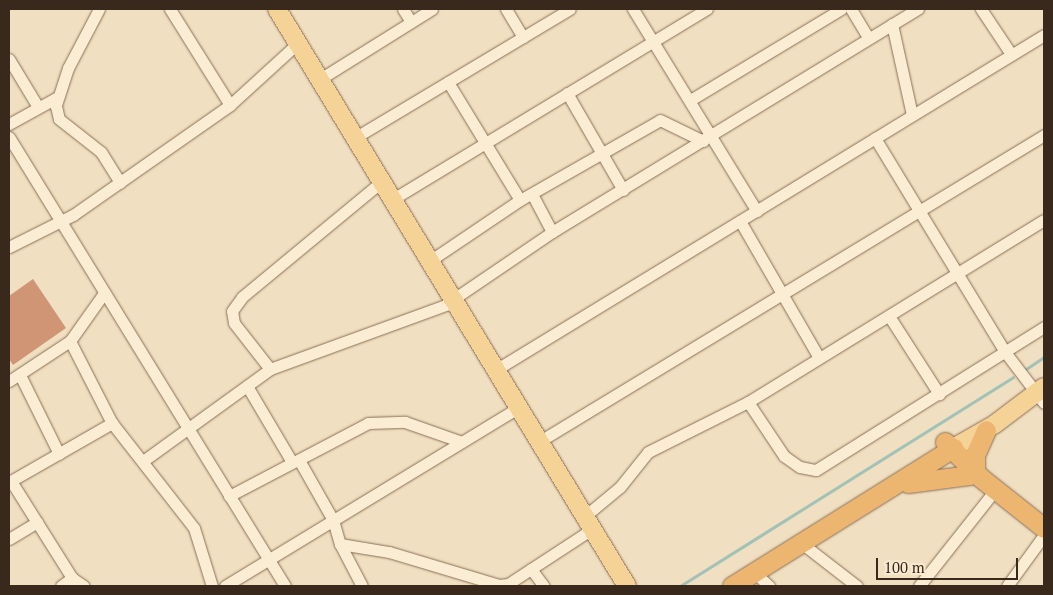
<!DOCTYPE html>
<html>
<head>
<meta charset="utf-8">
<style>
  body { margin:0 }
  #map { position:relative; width:1053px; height:595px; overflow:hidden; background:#f0dfc0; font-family:"PT Serif",serif }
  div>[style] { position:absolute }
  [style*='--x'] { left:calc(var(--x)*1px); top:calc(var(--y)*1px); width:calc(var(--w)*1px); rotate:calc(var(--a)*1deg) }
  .stream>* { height:3px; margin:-1.5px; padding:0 1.5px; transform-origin:1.5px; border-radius:1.5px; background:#a3c2b7 }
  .building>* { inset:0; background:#d09574 }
  .roads { filter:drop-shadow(0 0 1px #8a6f57) drop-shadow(0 0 1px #8a6f57) }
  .minor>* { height:11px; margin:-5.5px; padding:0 5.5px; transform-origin:5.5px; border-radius:5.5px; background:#faedd4 }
  .primary>* { height:18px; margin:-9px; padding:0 9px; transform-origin:9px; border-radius:9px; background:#f5d296 }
  .trunk>* { height:19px; margin:-9.5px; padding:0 9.5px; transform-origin:9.5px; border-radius:9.5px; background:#ecb671 }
  span { translate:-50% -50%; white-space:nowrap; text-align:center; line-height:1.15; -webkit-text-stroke:4.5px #f7ead0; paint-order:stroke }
  .frame { position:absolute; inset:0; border:10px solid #39281c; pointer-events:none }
  .scale { position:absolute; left:876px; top:558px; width:142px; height:22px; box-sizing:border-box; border:2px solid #39281c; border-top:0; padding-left:6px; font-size:15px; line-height:18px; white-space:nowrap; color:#39281c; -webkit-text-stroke:4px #f7ead0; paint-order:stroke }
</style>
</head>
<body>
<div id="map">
  <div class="stream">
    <i style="--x:1026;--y:369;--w:22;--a:-34"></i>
    <i style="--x:680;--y:586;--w:393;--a:-32.1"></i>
  </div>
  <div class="building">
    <i style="clip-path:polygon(33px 279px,66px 328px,13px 365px,9px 359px,9px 296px)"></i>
  </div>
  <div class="roads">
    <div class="minor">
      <i style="--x:99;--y:9;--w:67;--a:117.7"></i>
      <i style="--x:68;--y:68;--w:40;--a:108"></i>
      <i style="--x:56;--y:106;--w:13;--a:77"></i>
      <i style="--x:59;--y:119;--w:53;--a:38.2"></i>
      <i style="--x:101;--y:152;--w:36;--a:58"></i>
      <i style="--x:170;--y:9;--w:113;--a:58"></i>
      <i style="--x:403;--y:9;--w:15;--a:58"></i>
      <i style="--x:506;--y:9;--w:33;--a:59"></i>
      <i style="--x:633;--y:9;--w:237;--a:58.5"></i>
      <i style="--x:851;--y:9;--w:33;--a:59"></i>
      <i style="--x:981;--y:9;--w:54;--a:56.3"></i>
      <i style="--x:892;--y:24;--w:93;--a:77.6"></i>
      <i style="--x:9;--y:59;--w:56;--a:58.9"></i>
      <i style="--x:320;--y:79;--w:132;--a:-32"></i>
      <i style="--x:448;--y:82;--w:138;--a:58.6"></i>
      <i style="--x:567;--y:93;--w:112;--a:60"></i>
      <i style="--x:692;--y:99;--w:174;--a:-31.1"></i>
      <i style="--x:9;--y:124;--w:54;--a:-29"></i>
      <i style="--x:9;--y:137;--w:527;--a:58.42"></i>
      <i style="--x:356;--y:137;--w:249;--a:-30.9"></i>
      <i style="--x:875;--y:138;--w:250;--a:58.7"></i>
      <i style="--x:1005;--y:352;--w:64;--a:52.6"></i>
      <i style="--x:532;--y:194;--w:43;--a:62.2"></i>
      <i style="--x:393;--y:199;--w:367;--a:-31.2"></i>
      <i style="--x:740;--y:221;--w:156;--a:60"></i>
      <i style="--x:9;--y:247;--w:72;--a:-26.6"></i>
      <i style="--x:73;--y:215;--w:192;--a:-35"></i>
      <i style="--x:230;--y:105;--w:92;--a:-42.4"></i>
      <i style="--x:431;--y:260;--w:107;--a:-34"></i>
      <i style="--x:520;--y:200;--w:161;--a:-29.7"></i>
      <i style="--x:660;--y:120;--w:48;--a:26"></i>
      <i style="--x:455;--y:298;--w:117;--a:-34.2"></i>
      <i style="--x:552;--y:232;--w:429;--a:-31.4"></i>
      <i style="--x:889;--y:316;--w:93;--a:57.3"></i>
      <i style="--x:70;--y:341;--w:92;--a:62.9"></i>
      <i style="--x:112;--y:423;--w:133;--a:52"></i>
      <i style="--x:194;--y:528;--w:61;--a:72.8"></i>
      <i style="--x:270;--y:369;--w:58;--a:-128"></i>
      <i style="--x:234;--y:323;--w:12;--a:-99"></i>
      <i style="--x:232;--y:311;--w:17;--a:-54"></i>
      <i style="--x:242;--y:297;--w:182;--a:-39.6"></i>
      <i style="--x:497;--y:369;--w:641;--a:-31.41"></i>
      <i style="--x:20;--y:375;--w:88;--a:63.7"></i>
      <i style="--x:9;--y:381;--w:73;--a:-33.3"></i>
      <i style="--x:70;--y:341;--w:59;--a:-54.7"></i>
      <i style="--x:247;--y:386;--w:88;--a:59.4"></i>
      <i style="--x:748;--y:402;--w:65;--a:56.3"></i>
      <i style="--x:784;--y:456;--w:19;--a:35"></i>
      <i style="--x:800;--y:467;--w:16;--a:11"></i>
      <i style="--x:816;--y:470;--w:269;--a:-32.1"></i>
      <i style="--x:540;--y:441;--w:590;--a:-31.26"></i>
      <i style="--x:299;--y:460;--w:69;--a:60.5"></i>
      <i style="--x:333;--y:520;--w:25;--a:74"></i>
      <i style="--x:340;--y:544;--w:50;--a:9.3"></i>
      <i style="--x:389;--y:552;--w:115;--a:16.7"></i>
      <i style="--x:499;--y:585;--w:9;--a:-6"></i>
      <i style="--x:508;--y:584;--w:100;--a:-33.2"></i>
      <i style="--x:143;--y:461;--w:157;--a:-35.9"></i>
      <i style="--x:270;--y:369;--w:199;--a:-20"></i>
      <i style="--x:11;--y:481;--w:115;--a:57.8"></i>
      <i style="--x:9;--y:482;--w:119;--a:-29.8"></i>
      <i style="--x:229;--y:496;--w:157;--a:-27.7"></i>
      <i style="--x:368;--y:423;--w:37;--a:-2"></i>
      <i style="--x:405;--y:422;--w:60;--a:19.3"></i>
      <i style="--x:585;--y:516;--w:45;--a:-39.6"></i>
      <i style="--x:620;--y:487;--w:45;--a:-51.3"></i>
      <i style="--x:648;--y:452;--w:112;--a:-26.6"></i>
      <i style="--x:748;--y:402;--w:347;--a:-31.6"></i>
      <i style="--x:9;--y:539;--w:33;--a:-31"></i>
      <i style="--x:800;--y:542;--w:72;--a:37.7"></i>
      <i style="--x:340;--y:544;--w:47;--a:62.4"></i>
      <i style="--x:531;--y:569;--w:21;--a:53"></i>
      <i style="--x:754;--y:572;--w:21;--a:43"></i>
      <i style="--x:61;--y:586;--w:14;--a:-36"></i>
      <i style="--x:72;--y:578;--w:14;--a:34"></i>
      <i style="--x:225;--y:586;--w:346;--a:-31.3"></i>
      <i style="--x:919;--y:586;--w:122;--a:-51.6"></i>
      <i style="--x:1007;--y:586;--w:63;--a:-54"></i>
    </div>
    <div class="primary">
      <i style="--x:277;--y:9;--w:675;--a:58.76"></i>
      <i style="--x:953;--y:448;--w:48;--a:-29.7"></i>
      <i style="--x:995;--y:424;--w:61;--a:-37.1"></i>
    </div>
    <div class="trunk">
      <i style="--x:945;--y:442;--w:51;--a:45"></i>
      <i style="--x:981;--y:478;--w:80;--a:38.4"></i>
      <i style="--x:975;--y:470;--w:15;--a:-90"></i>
      <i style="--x:975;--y:455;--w:27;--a:-66"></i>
      <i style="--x:908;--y:483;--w:63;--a:-7.4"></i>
      <i style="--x:732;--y:586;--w:261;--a:-32"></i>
    </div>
  </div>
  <div class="frame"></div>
  <div class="scale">100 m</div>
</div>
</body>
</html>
